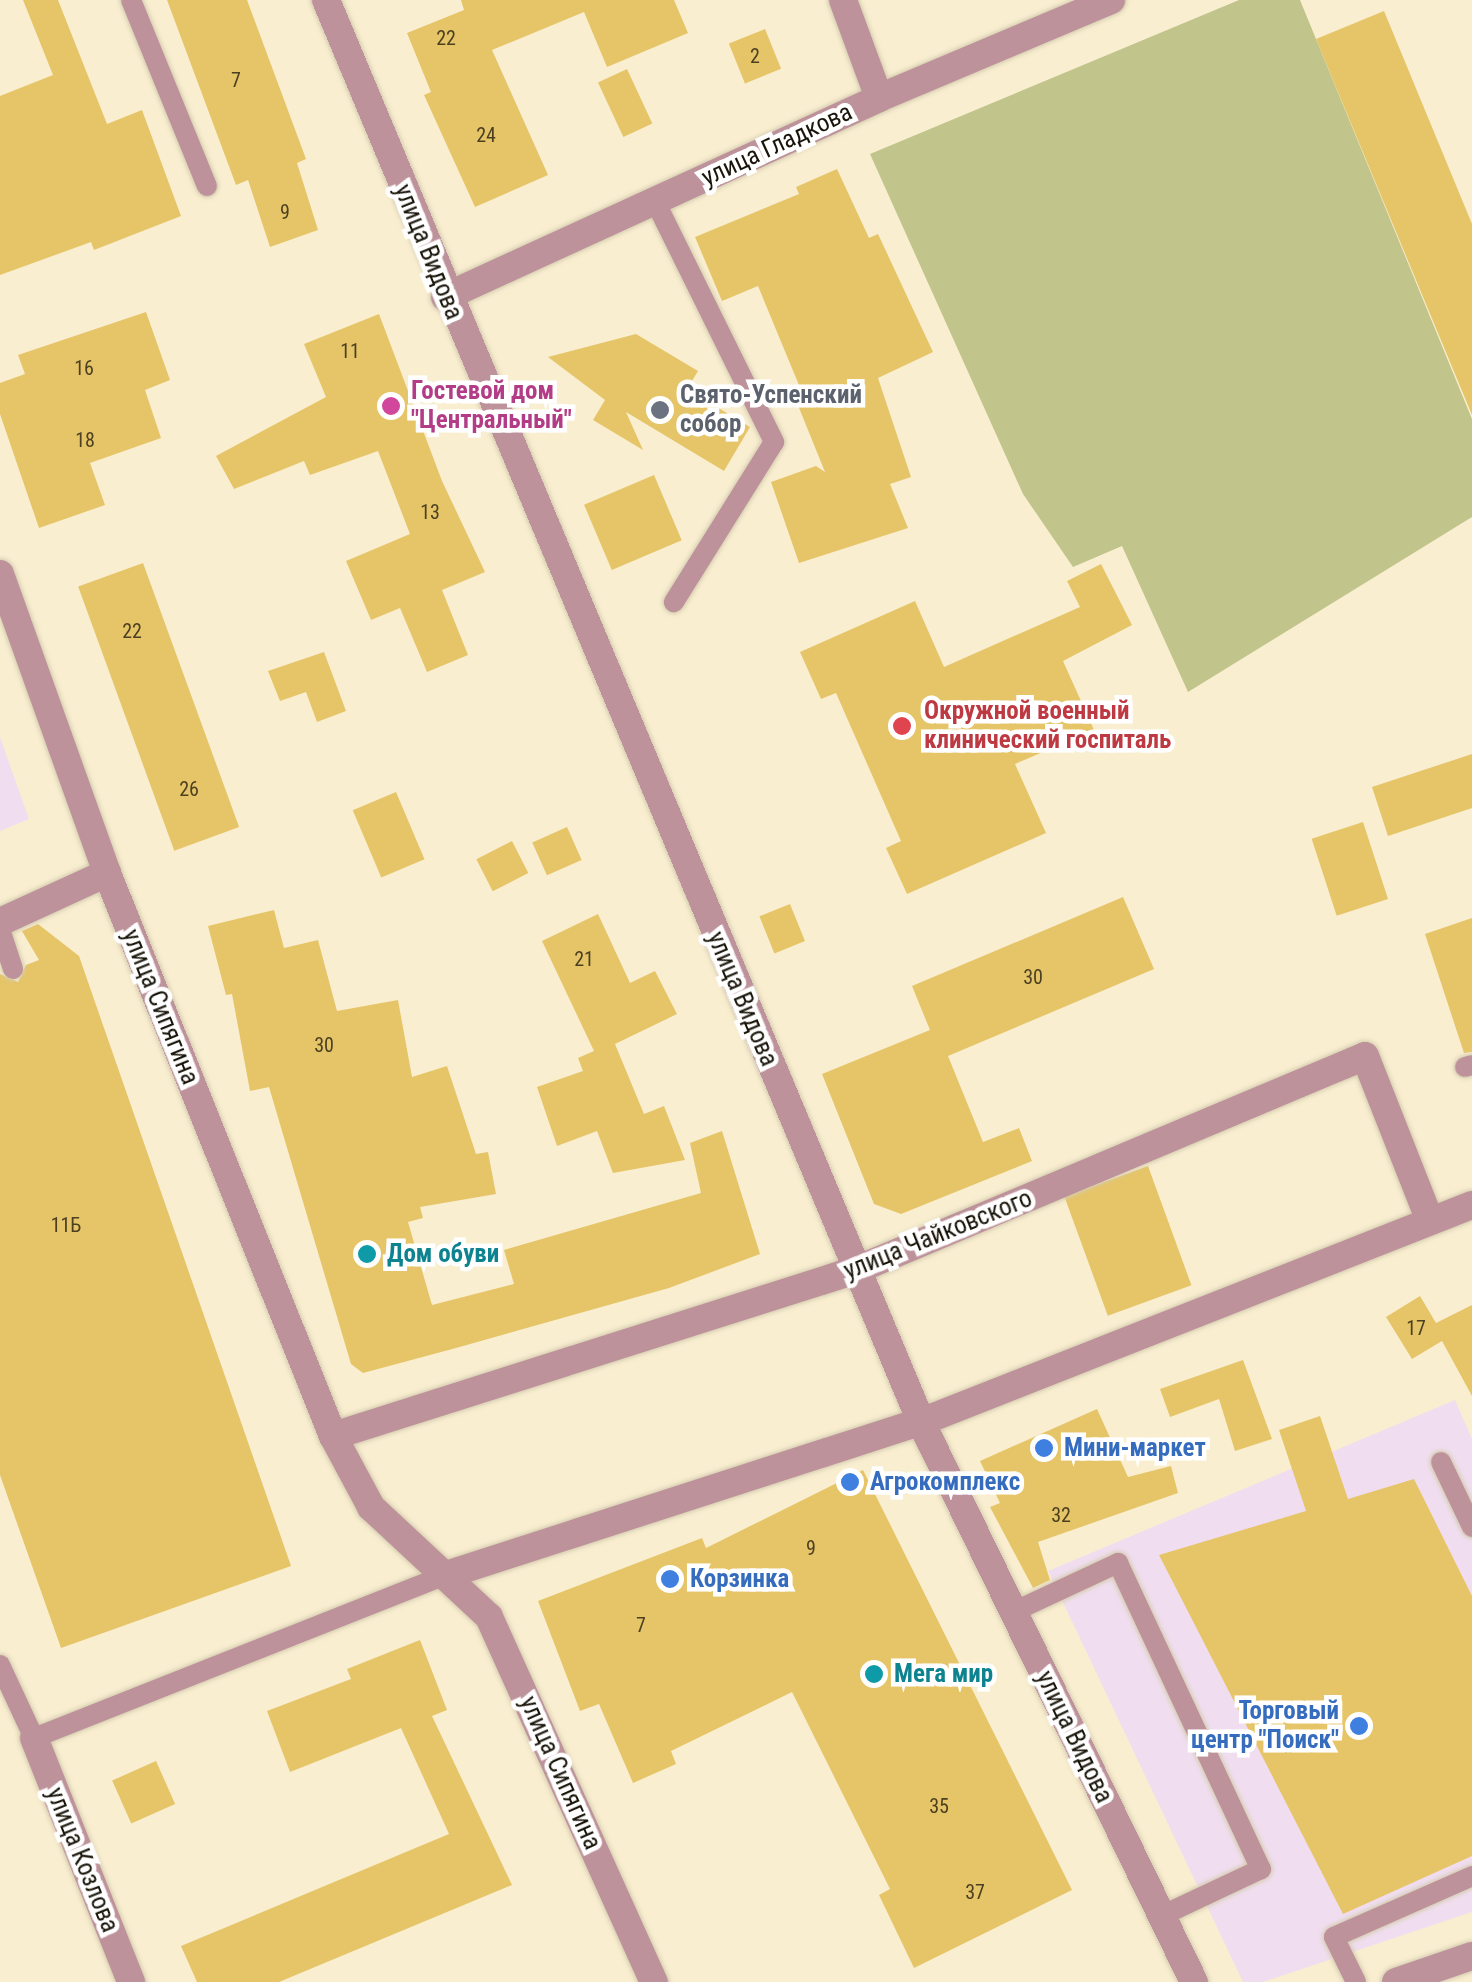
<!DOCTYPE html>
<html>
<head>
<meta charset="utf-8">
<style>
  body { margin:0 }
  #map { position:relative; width:1472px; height:1982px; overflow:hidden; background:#f9eed0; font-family:"Roboto Condensed",sans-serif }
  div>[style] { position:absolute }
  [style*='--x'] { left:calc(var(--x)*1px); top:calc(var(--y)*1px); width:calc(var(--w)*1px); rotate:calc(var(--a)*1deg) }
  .commercial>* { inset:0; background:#f0def0 }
  .green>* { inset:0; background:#c2c58b }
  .building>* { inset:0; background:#e6c568; transform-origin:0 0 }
  .roads { filter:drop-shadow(0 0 2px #d5cbb0) drop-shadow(0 0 2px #d5cbb0) }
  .service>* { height:20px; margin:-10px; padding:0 10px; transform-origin:10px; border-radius:10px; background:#bd929a }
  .minor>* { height:28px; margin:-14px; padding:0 14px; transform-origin:14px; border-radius:14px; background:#bd929a }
  .tertiary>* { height:28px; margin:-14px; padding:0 14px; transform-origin:14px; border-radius:14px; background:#bd929a }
  .dots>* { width:28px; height:28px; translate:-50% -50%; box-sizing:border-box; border:5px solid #fff; border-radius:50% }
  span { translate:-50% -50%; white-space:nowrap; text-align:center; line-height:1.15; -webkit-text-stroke:9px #fff; paint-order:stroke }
  .number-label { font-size:20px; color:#4c4021 }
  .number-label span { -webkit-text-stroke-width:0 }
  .street-label { font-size:25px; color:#181409 }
  .hotel-label { font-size:25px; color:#b23c85; font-weight:700 }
  .left { translate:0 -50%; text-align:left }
  .worship-label { font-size:25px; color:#5b616d; font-weight:700 }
  .health-label { font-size:25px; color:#be3a42; font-weight:700 }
  .culture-label { font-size:25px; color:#0d838f; font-weight:700 }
  .shop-label { font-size:25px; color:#366cbe; font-weight:700 }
  .right { translate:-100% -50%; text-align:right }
</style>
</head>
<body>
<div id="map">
  <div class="commercial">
    <i style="clip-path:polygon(0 737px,29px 819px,0 831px)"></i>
    <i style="clip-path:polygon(1455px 1400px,1472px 1439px,1472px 1912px,1263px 1982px,1243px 1982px,1048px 1571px)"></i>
  </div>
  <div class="green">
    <i style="clip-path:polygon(1239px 0,1300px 0,1472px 419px,1472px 517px,1188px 692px,1122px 546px,1073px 567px,1023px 494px,870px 154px)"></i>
  </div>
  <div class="building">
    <i style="clip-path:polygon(23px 0,58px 0,107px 124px,142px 110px,181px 216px,94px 250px,91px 242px,0 275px,0 96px,53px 75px)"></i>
    <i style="clip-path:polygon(167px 0,247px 0,306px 159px,297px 163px,318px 230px,270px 247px,248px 180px,236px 185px)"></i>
    <i style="clip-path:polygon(461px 0,674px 0,688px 33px,607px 67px,584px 12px,492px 50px,548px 175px,475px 207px,424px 95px,431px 92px,407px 33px,464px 10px)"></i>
    <i style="clip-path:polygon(1384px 11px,1472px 224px,1472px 415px,1316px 39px)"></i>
    <i style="left:765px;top:29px;width:43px;height:39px;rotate:68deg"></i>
    <i style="left:627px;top:69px;width:60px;height:32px;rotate:65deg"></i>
    <i style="clip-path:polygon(837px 169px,869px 238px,878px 234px,933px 352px,878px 378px,911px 477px,890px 484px,908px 528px,799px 563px,771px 482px,816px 466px,825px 472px,793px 393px,801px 390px,758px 286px,722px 301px,695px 237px,799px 194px,796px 187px)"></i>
    <i style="clip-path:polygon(146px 312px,170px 380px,145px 390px,161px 438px,90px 463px,105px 505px,39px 528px,0 414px,0 383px,25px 374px,18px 355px)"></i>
    <i style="clip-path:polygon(379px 314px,442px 481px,485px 572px,442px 590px,468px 655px,427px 672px,400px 608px,371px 620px,346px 561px,410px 534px,378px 451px,310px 475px,304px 461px,234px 489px,216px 456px,326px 397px,304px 344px)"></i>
    <i style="clip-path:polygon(636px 334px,698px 371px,687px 389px,750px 427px,724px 471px,626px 412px,643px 450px,593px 420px,605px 400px,548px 357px)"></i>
    <i style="left:654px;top:475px;width:71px;height:76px;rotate:67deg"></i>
    <i style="left:143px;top:563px;width:281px;height:69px;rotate:70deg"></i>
    <i style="clip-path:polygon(1101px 564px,1132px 625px,1063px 661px,1094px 730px,1015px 764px,1046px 833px,907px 894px,886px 848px,901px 841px,836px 693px,821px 699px,800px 652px,915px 601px,944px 667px,1080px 607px,1067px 581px)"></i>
    <i style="clip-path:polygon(324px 652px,346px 711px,317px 722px,306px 692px,280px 701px,268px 671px)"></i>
    <i style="clip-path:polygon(1472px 754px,1472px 808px,1388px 836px,1372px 787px)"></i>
    <i style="left:396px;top:792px;width:73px;height:47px;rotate:67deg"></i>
    <i style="left:1363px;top:822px;width:81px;height:54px;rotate:72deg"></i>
    <i style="left:567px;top:827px;width:36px;height:38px;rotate:66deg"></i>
    <i style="left:512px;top:841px;width:36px;height:40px;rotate:63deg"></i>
    <i style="clip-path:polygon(1123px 897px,1154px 969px,948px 1056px,983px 1142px,1019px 1128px,1032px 1161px,901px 1214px,874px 1204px,822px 1074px,930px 1030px,912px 986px)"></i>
    <i style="left:790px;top:904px;width:40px;height:33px;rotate:68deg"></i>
    <i style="clip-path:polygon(274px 910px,284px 948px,318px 940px,337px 1011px,398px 1000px,412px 1077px,447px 1066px,476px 1154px,488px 1152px,496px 1194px,420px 1207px,423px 1218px,408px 1222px,432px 1305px,514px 1284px,504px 1250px,701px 1193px,690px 1143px,722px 1131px,760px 1254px,669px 1288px,456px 1348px,363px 1373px,351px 1364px,269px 1087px,250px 1091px,232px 994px,226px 995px,208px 926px)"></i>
    <i style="clip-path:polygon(598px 914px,630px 983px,655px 971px,677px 1014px,615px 1044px,644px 1114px,664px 1106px,685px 1160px,613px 1173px,597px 1131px,557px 1146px,537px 1087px,583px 1071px,578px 1058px,594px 1051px,542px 941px)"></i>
    <i style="clip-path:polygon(1472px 918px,1472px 1052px,1464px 1053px,1425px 934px)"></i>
    <i style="clip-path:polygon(38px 924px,79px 956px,291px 1566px,61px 1648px,0 1475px,0 974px,18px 982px,26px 965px,39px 960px,22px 931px)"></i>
    <i style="left:1148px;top:1166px;width:127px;height:89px;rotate:70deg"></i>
    <i style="clip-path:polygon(1420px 1296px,1436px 1323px,1472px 1305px,1472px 1396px,1442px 1341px,1412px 1359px,1386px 1317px)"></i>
    <i style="clip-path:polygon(1243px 1360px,1272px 1439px,1235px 1451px,1219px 1399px,1170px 1417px,1160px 1389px)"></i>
    <i style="clip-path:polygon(1097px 1409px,1128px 1477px,1171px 1466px,1178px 1493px,1038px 1542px,1050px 1580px,1033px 1588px,990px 1507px,1000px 1503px,980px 1461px)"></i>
    <i style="clip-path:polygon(1320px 1416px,1348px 1499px,1414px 1479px,1472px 1596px,1472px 1856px,1343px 1914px,1159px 1555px,1306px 1511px,1279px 1430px)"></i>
    <i style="clip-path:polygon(863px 1470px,1072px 1890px,914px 1968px,879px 1895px,890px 1889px,792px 1692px,671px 1751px,676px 1764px,633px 1783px,599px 1704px,580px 1711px,538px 1601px,702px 1538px,706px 1548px)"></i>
    <i style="clip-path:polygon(420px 1640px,447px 1710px,432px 1716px,512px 1885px,279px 1982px,197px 1982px,181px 1946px,449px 1834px,401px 1728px,290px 1772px,267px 1711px,351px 1679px,347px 1669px)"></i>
    <i style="left:156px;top:1761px;width:47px;height:48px;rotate:66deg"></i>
  </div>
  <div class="roads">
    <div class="service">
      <i style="--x:131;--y:0;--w:201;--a:67.8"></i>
      <i style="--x:655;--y:201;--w:269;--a:63.7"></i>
      <i style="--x:774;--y:442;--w:189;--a:122"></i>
      <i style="--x:0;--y:929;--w:42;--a:72"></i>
      <i style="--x:1465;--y:1067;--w:7;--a:-16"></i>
      <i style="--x:1441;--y:1462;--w:72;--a:64.5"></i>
      <i style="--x:1013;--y:1612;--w:116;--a:-25"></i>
      <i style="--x:1118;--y:1563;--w:338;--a:65"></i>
      <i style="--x:1261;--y:1869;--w:110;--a:154.8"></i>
      <i style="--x:0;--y:1665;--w:81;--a:65"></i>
      <i style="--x:34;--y:1738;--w:446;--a:-21.6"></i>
      <i style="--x:1356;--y:1982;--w:50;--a:-116.1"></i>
      <i style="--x:1334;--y:1937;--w:151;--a:-23.8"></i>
    </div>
    <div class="minor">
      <i style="--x:843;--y:0;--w:104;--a:69.8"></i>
      <i style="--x:445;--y:297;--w:477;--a:-24.6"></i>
      <i style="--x:879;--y:98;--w:252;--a:-22.9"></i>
      <i style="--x:0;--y:922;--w:118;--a:-24.6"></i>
      <i style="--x:856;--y:1270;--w:552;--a:-22.8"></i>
      <i style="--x:1365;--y:1056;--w:177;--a:68.5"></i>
      <i style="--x:921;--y:1422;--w:592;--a:-21.5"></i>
      <i style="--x:34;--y:1738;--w:263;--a:68.3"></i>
    </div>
    <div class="tertiary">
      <i style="--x:326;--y:0;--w:1541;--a:67.29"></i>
      <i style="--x:921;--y:1422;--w:623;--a:64.01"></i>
      <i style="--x:0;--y:574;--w:318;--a:70.3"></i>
      <i style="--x:107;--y:873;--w:607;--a:68.13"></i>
      <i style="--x:333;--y:1436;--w:81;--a:61.8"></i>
      <i style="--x:371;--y:1507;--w:161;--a:43"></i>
      <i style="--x:489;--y:1617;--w:401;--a:65.7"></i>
      <i style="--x:333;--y:1436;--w:549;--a:-17.61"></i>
      <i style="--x:449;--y:1574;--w:496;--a:-17.9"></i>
      <i style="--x:1396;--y:1982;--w:80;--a:-18.9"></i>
    </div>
  </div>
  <div class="dots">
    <i style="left:391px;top:406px;background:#d1479c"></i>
    <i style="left:660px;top:410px;background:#6b7280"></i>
    <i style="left:902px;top:726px;background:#e0444e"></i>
    <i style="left:367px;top:1254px;background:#0f9aa8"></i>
    <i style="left:1044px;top:1448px;background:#3f7fe0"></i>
    <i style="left:850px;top:1482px;background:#3f7fe0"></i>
    <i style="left:670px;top:1579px;background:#3f7fe0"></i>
    <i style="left:874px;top:1674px;background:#0f9aa8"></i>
    <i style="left:1359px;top:1726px;background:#3f7fe0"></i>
  </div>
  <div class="number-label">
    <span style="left:446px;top:38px">22</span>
    <span style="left:755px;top:56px">2</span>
    <span style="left:236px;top:80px">7</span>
    <span style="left:486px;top:135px">24</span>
    <span style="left:285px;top:212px">9</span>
    <span style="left:350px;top:351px">11</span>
    <span style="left:84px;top:368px">16</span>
    <span style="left:85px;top:440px">18</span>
    <span style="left:430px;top:512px">13</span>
    <span style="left:132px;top:631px">22</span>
    <span style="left:189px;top:789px">26</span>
    <span style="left:584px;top:959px">21</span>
    <span style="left:1033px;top:977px">30</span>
    <span style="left:324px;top:1045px">30</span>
    <span style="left:66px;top:1225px">11Б</span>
    <span style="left:1416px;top:1328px">17</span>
    <span style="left:1061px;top:1515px">32</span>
    <span style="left:811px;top:1548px">9</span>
    <span style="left:641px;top:1625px">7</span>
    <span style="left:939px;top:1806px">35</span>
    <span style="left:975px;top:1892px">37</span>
  </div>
  <div class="street-label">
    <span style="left:777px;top:145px;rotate:-25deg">улица Гладкова</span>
    <span style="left:428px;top:252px;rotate:68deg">улица Видова</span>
    <span style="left:742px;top:999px;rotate:67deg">улица Видова</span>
    <span style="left:160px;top:1007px;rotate:68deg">улица Сипягина</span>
    <span style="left:938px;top:1235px;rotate:-22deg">улица Чайковского</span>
    <span style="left:1074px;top:1737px;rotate:64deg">улица Видова</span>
    <span style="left:560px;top:1773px;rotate:66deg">улица Сипягина</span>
    <span style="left:82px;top:1860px;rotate:68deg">улица Козлова</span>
  </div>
  <div class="hotel-label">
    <span class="left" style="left:411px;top:406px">Гостевой дом<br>"Центральный"</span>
  </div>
  <div class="worship-label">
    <span class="left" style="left:680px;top:410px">Свято-Успенский<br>собор</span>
  </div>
  <div class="health-label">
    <span class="left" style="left:924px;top:726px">Окружной военный<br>клинический госпиталь</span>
  </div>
  <div class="culture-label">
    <span class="left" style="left:387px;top:1254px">Дом обуви</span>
    <span class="left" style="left:894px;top:1674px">Мега мир</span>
  </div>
  <div class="shop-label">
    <span class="left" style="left:1064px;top:1448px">Мини-маркет</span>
    <span class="left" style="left:870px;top:1482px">Агрокомплекс</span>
    <span class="left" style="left:690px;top:1579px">Корзинка</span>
    <span class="right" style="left:1339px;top:1726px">Торговый<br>центр "Поиск"</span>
  </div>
</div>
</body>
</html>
